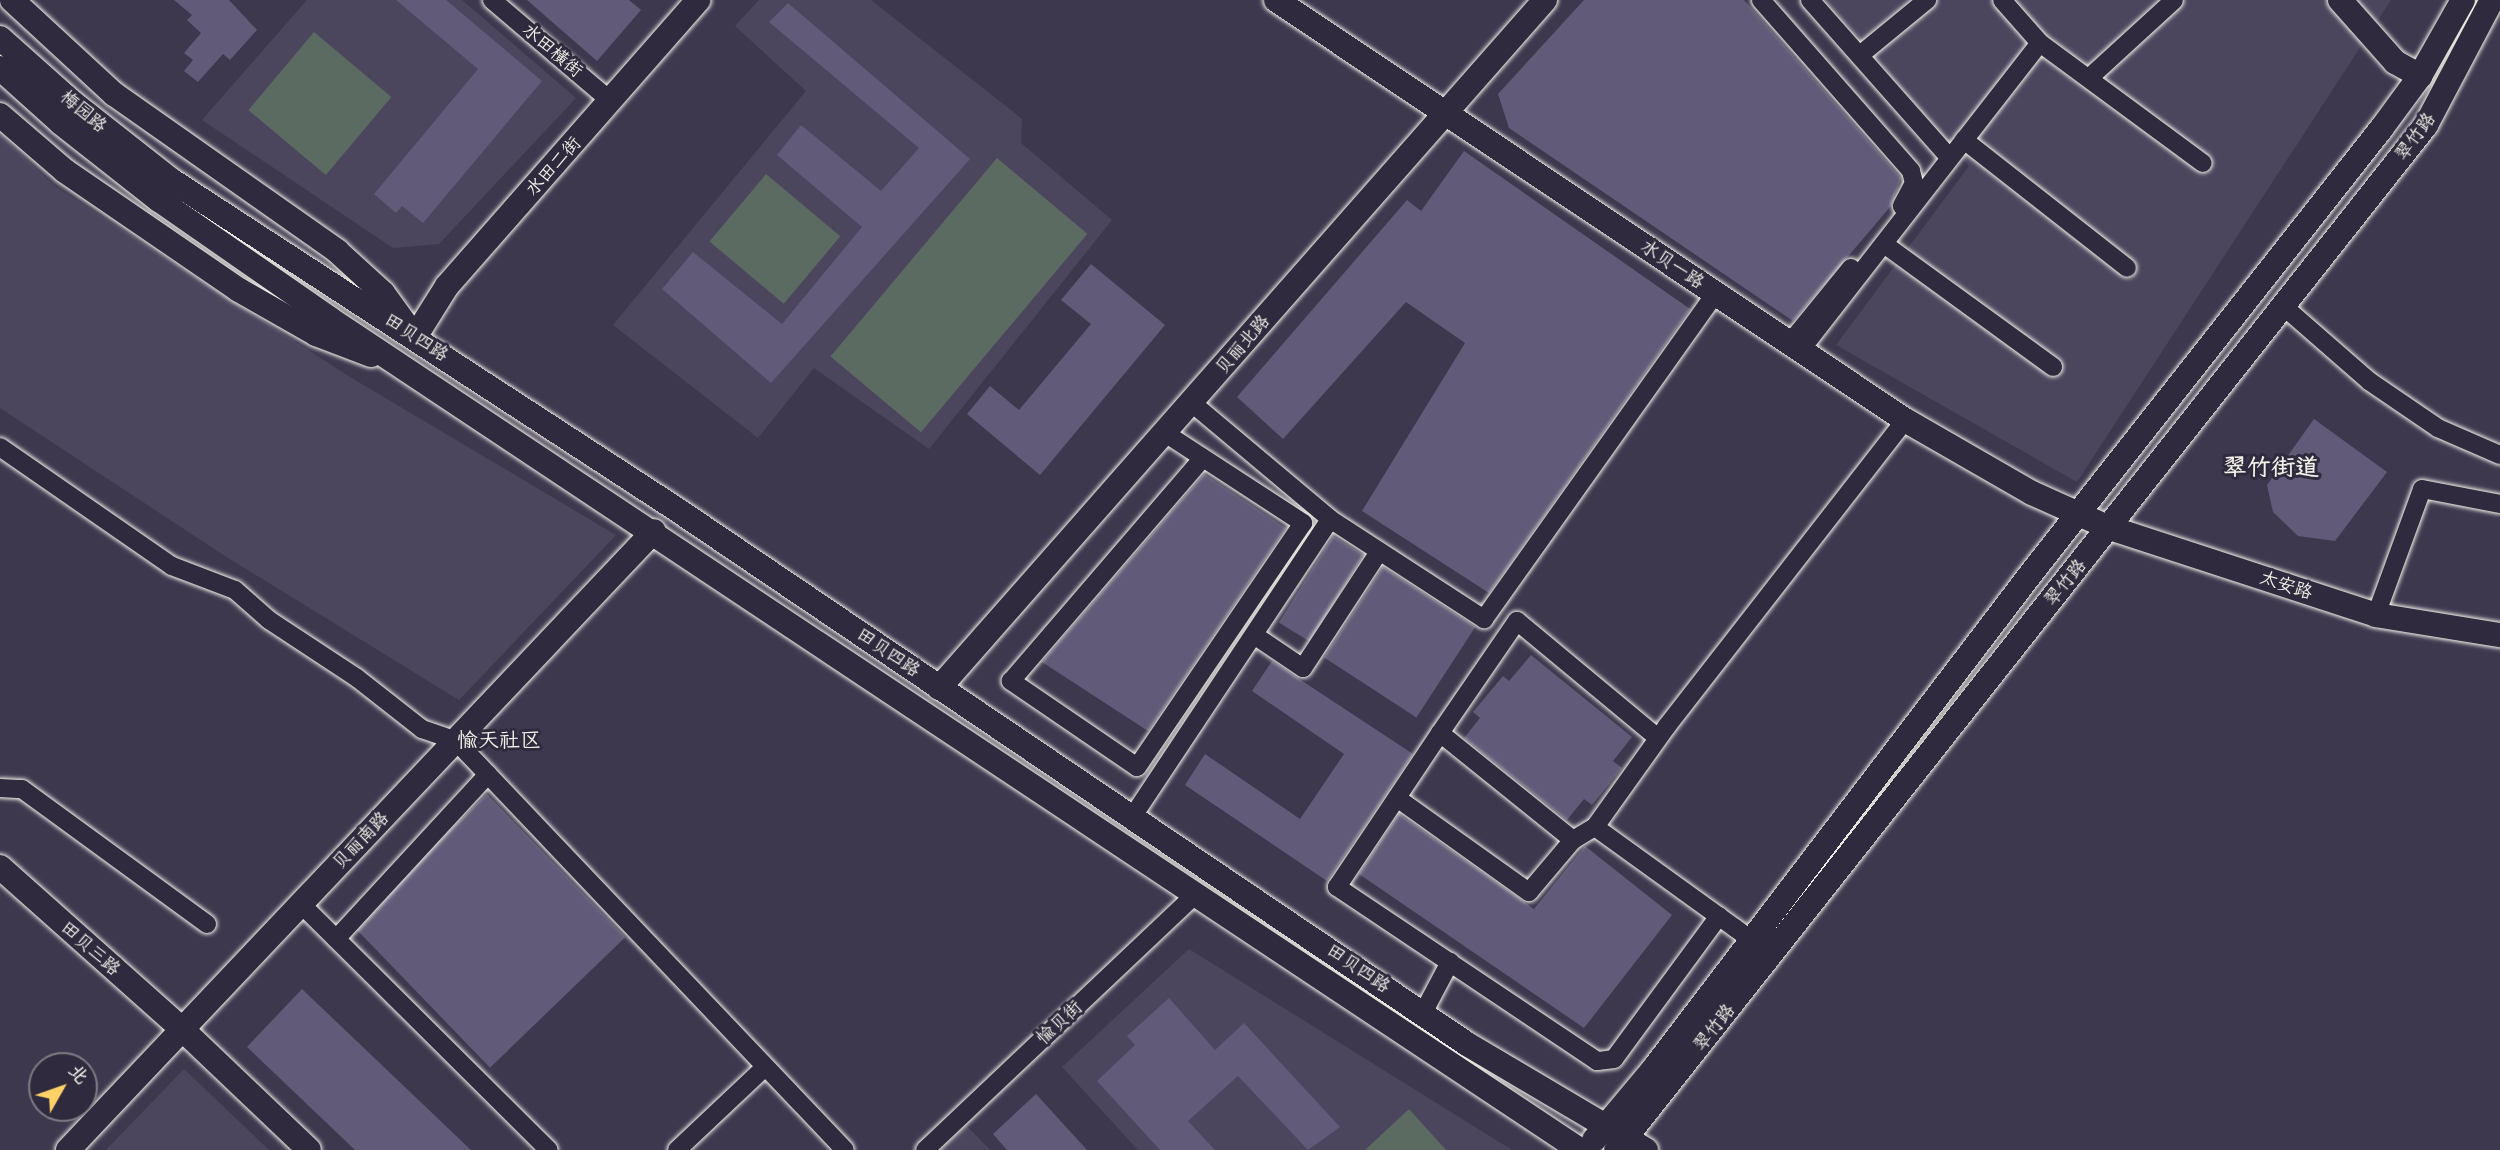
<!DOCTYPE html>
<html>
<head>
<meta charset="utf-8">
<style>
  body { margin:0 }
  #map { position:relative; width:2500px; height:1150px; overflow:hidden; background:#3e384f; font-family:"Balsamiq Sans","LXGW WenKai TC",sans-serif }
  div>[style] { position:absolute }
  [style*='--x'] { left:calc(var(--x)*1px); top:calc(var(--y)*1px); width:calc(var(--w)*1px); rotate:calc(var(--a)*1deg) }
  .built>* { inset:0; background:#4b465e }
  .green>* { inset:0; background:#5c6b62; transform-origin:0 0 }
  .building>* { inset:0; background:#615a78; transform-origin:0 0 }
  .roads { filter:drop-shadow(0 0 2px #f4f1e8) drop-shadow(0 0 2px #f4f1e8) }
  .street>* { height:18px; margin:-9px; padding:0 9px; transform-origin:9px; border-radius:9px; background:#2f2a3d }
  .secondary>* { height:24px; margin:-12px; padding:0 12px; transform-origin:12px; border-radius:12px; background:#2f2a3d }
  span { translate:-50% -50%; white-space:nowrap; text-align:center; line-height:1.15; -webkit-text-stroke:6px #2f2a3d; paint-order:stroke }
  .street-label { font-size:18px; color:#f4f1e8 }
  .quarter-label { font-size:21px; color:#f4f1e8 }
  .district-label { font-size:24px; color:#f4f1e8; font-weight:700 }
  .north { position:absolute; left:28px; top:1052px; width:70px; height:70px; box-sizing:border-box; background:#2f2a3d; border:2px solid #7e7a81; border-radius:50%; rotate:50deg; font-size:19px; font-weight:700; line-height:28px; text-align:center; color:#f4f1e8 }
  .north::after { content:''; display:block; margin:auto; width:24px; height:32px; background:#ffd166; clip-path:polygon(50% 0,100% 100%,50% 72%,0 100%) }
</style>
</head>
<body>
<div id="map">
  <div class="built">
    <i style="clip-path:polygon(307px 0,462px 0,576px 98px,439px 244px,393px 248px,202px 120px)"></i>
    <i style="clip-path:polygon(759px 0,871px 0,1022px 119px,1021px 143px,1112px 220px,929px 449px,814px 368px,758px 438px,613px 325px,806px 91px,735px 26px)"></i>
    <i style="clip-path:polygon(1826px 0,2391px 0,2077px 482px,1836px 345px,1969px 166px)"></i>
    <i style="clip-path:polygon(0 134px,54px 186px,350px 377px,616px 535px,459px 700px,225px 556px,0 408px)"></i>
    <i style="clip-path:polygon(1189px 949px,1512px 1150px,1138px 1150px,1062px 1067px)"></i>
    <i style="clip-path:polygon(184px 1069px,269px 1150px,106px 1150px)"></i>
    <i style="clip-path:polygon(966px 1125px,990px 1150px,939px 1150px)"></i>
  </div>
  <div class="green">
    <i style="left:314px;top:32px;width:101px;height:102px;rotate:40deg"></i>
    <i style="left:997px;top:158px;width:118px;height:259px;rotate:40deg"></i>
    <i style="left:766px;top:174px;width:97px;height:88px;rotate:40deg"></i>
    <i style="clip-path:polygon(1409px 1109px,1446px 1150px,1365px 1150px)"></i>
  </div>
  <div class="building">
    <i style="clip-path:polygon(174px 0,229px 0,257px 30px,230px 60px,223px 54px,198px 82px,184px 71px,193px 60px,184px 53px,201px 33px,187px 20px,192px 15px)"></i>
    <i style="clip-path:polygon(396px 0,446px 0,542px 81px,423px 223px,402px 206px,396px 213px,374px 194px,478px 69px)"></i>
    <i style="clip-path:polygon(527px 0,629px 0,641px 10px,597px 61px)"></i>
    <i style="clip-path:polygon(1584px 0,1744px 0,1901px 178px,1891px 206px,1793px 321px,1509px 128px,1498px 94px)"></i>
    <i style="clip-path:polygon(788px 3px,970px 159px,771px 383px,662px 289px,693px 252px,782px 324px,862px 227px,777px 155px,801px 125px,881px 191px,919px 148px,769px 22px)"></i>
    <i style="clip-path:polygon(1464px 151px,1690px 309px,1489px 593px,1362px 511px,1465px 343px,1406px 302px,1283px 439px,1237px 397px,1407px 200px,1421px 211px)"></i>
    <i style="clip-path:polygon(1091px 264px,1165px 325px,1040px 475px,967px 414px,990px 386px,1019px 410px,1091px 324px,1061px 300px)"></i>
    <i style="clip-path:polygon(2314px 419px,2387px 472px,2335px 541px,2298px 536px,2273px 512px,2267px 485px)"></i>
    <i style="clip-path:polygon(1204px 474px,1286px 528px,1148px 731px,1042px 662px)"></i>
    <i style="left:1333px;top:536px;width:36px;height:102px;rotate:32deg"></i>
    <i style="left:1383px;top:567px;width:110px;height:108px;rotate:33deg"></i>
    <i style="clip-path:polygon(1531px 655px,1632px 737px,1613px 761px,1622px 768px,1592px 805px,1584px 799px,1567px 820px,1464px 738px,1480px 718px,1473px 712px,1503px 676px,1509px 681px)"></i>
    <i style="clip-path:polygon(1272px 661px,1413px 754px,1327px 881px,1185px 785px,1205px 754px,1300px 819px,1344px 754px,1252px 691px)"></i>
    <i style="left:487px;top:794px;width:199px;height:188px;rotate:46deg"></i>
    <i style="clip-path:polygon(1399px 814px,1534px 909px,1585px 846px,1672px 915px,1584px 1028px,1359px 874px)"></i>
    <i style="clip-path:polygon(302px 989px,471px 1150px,355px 1150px,247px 1047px)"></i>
    <i style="clip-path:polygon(1169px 998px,1215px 1050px,1244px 1023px,1340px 1127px,1308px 1150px,1238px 1076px,1188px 1121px,1215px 1150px,1160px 1150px,1097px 1081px,1135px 1045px,1127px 1036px)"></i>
    <i style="clip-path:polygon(1036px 1094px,1087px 1150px,1007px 1150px,993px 1134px)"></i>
  </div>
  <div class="roads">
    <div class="street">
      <i style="--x:492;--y:0;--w:157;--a:40.4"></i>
      <i style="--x:1761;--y:0;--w:227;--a:48.7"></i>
      <i style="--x:1911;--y:171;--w:12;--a:76"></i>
      <i style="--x:1914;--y:183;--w:26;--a:118"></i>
      <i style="--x:1810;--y:0;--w:211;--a:48.5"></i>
      <i style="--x:2040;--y:43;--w:202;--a:36.4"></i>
      <i style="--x:1860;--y:55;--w:87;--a:-39.4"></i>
      <i style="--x:2089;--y:78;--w:115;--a:-42.5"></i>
      <i style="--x:1964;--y:140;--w:207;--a:38.1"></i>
      <i style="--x:1884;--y:244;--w:209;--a:36"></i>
      <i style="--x:2282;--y:305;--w:116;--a:41.1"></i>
      <i style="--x:2369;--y:381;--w:83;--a:34.3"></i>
      <i style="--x:2438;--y:428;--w:68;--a:23.5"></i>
      <i style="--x:1789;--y:344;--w:98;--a:-50.8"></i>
      <i style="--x:1800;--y:351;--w:390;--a:-52.1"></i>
      <i style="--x:2040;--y:43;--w:57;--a:-131.5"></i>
      <i style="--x:1192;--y:403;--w:180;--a:40"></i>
      <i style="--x:1330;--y:519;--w:184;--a:33"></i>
      <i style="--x:1484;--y:619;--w:399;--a:-54.6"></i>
      <i style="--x:1165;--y:433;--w:165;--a:33.1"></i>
      <i style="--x:1303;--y:523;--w:295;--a:124.2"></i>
      <i style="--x:1137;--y:767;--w:153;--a:-145.7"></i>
      <i style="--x:1011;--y:681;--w:294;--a:-49.3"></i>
      <i style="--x:0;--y:447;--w:209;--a:34.7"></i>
      <i style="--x:172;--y:566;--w:67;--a:20.9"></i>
      <i style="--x:235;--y:590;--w:45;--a:41.4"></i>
      <i style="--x:269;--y:620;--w:105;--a:33.4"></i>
      <i style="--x:357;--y:678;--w:83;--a:38.1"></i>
      <i style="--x:422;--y:729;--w:36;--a:19"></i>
      <i style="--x:456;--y:741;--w:564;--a:46.44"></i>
      <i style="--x:2376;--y:615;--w:134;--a:-69.9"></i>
      <i style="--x:2422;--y:489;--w:79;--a:10.9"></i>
      <i style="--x:1254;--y:635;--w:59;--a:34"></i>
      <i style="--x:1303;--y:668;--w:139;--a:-56.8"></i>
      <i style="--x:1440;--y:733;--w:136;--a:-55.5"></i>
      <i style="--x:1517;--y:621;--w:183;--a:39.7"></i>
      <i style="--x:0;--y:788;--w:22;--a:3"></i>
      <i style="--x:22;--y:789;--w:229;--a:36.1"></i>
      <i style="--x:1397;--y:798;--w:162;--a:35.5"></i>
      <i style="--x:1529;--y:892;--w:68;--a:-49.8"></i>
      <i style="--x:1131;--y:819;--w:360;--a:-56.4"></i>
      <i style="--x:1595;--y:827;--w:124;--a:-54.5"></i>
      <i style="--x:1667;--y:726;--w:388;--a:-52.1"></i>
      <i style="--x:301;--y:904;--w:349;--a:44.8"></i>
      <i style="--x:1719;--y:916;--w:177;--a:126.3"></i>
      <i style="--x:1614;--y:1059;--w:17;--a:173"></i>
      <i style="--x:1597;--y:1061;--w:313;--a:-146.2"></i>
      <i style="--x:1337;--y:887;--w:185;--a:-56.2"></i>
      <i style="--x:1440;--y:733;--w:171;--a:38.8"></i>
      <i style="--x:1573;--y:840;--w:26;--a:-31"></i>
      <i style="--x:1595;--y:827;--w:173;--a:35.8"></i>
      <i style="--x:1735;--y:928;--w:19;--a:36"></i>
      <i style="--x:336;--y:939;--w:224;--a:-47.3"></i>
      <i style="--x:1423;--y:1013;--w:58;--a:-62.1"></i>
      <i style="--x:677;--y:1150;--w:121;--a:-43.3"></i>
      <i style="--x:925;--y:1150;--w:370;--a:-43.4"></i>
    </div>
    <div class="secondary">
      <i style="--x:12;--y:0;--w:139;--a:42.7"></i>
      <i style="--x:114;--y:94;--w:273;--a:35.1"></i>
      <i style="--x:337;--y:251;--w:62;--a:42.4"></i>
      <i style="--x:383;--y:293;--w:54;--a:54"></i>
      <i style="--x:415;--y:337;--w:60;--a:-57.9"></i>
      <i style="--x:447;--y:286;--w:381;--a:-48.7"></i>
      <i style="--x:1276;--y:0;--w:756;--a:33.73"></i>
      <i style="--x:1905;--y:420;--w:146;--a:29.9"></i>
      <i style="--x:2032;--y:493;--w:85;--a:24.2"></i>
      <i style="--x:2110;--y:528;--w:280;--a:18.1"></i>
      <i style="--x:2376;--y:615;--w:126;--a:9.2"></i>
      <i style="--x:2340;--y:0;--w:83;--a:48.4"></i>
      <i style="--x:2395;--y:62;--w:29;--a:29"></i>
      <i style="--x:0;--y:38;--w:98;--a:41.7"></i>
      <i style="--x:73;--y:103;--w:125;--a:38.2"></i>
      <i style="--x:171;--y:180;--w:603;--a:33.08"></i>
      <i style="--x:676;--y:509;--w:955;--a:34.07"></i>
      <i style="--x:1467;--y:1044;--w:208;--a:30.6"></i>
      <i style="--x:0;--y:68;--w:82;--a:42"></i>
      <i style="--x:61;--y:123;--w:125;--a:38.2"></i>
      <i style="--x:159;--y:200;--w:208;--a:34.8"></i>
      <i style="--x:330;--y:319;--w:1501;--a:33.62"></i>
      <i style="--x:0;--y:115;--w:86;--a:40.7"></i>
      <i style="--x:65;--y:171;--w:211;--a:34.4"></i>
      <i style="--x:239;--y:290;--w:89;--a:29.7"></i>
      <i style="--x:316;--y:334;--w:59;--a:20.9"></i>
      <i style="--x:939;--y:688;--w:917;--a:-48.63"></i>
      <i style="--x:0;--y:867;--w:244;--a:41.7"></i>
      <i style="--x:182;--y:1029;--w:175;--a:43.6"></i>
      <i style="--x:1594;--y:1140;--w:95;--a:-50.1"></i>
      <i style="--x:1655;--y:1067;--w:624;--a:-52.69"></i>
      <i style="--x:2033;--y:571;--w:563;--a:-51.79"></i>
      <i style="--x:2381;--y:129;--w:66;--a:-53.7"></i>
      <i style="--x:2420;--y:76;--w:87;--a:-60.5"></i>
      <i style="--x:68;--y:1150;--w:852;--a:-46.57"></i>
      <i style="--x:1616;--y:1150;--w:1306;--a:-51.68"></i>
      <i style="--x:2426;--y:125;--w:141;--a:-62.2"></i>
    </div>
  </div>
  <div class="street-label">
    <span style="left:552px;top:51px;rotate:40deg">水田横街</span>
    <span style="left:83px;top:112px;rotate:40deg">梅园路</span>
    <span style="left:2416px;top:137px;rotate:-54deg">翠竹路</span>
    <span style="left:554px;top:167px;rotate:-48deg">水田二街</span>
    <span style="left:1672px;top:265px;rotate:34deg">水贝一路</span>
    <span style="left:416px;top:338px;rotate:33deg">田贝四路</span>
    <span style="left:1243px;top:345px;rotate:-49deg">贝丽北路</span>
    <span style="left:2066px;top:583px;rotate:-51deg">翠竹路</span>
    <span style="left:2286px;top:586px;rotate:18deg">太安路</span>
    <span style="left:888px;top:653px;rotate:34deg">田贝四路</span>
    <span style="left:361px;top:841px;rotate:-46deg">贝丽南路</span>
    <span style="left:90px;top:949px;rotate:41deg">田贝三路</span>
    <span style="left:1358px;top:969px;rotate:34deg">田贝四路</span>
    <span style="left:1060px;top:1023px;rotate:-43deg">愉贝街</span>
    <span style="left:1715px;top:1028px;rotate:-52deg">翠竹路</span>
  </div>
  <div class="quarter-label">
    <span style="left:499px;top:741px">愉天社区</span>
  </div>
  <div class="district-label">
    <span style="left:2271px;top:468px">翠竹街道</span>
  </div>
  <div class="north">北</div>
</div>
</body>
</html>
